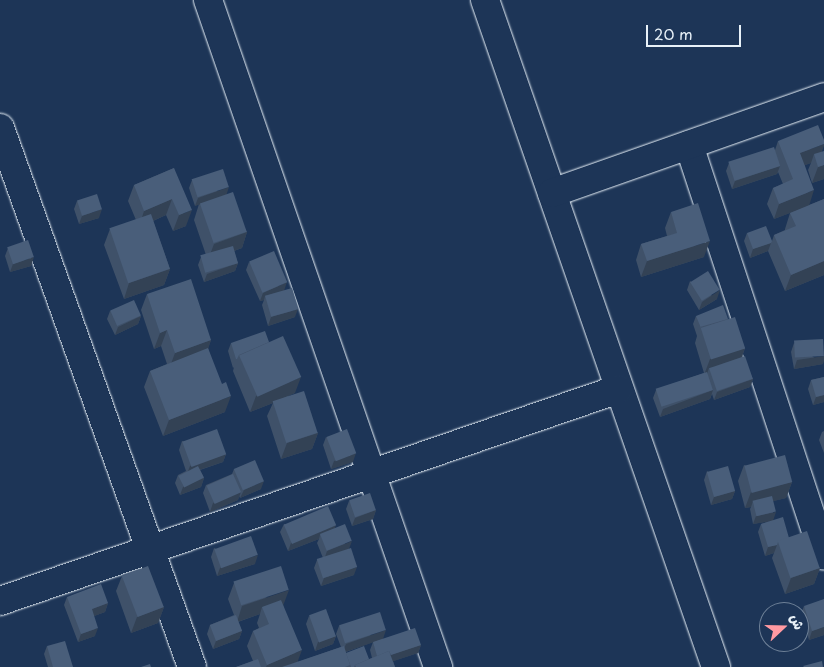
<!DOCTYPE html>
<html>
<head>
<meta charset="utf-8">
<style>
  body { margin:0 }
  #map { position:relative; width:824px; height:667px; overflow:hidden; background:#1d3557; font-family:"Playpen Sans","Playpen Sans Arabic",sans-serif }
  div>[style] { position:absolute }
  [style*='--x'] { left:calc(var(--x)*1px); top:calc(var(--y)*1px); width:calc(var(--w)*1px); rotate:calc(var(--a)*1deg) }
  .roads { filter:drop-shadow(0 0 1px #e8f1f8) drop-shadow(0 0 1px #e8f1f8) }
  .minor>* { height:28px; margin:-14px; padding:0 14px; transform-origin:14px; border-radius:14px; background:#1d3557 }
  .wall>* { inset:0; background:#3f5169 }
  .shaded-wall>* { inset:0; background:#334255 }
  .building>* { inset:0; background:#495e7a; transform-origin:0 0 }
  span { translate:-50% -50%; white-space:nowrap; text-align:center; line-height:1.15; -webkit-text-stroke:4px #1d3557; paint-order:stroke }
  .north { position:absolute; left:759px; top:602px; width:50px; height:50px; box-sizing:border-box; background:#1d3557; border:1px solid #6e8097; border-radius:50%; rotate:69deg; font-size:14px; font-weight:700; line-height:20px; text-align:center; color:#e8f1f8 }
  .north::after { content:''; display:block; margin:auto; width:18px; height:22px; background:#ff9aa2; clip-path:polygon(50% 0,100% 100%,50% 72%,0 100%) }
  .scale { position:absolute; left:646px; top:25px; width:95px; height:22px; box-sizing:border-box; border:2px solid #e8f1f8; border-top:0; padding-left:6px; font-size:15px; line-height:18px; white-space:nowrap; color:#e8f1f8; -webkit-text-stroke:4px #1d3557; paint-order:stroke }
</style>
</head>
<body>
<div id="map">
  <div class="roads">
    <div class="minor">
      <i style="--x:208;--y:0;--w:706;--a:70.97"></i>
      <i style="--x:485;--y:0;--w:706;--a:70.9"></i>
      <i style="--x:0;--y:128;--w:572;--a:70.39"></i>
      <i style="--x:689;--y:145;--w:432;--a:71.8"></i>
      <i style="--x:552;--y:193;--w:288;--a:-19.4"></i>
      <i style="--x:0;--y:601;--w:654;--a:-18.91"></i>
    </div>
  </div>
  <div class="wall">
    <i style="clip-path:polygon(778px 141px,822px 151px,824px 179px,812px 183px,808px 170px,811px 163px,805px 165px,809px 205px,824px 199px,824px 275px,785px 291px,768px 251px,750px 258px,744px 241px,747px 233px,772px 241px,774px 235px,785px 230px,785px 229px,790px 213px,800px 209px,774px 219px,767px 204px,773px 188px,783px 184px,778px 172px,777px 174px,732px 189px,726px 171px,729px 163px,775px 150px)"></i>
    <i style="clip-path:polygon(174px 168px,186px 226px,173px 231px,166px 215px,153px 221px,170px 269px,164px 285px,124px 299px,104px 245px,110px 229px,136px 220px,128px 201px,134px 185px)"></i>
    <i style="clip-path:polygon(192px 180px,226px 195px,247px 232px,242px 248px,234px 251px,238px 263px,235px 271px,204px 282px,198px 265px,201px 257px,206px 255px,194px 220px,199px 204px,195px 206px,189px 188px)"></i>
    <i style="clip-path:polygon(77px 201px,99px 218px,79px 224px,74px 209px)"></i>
    <i style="clip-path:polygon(671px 212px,704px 257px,641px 277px,636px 260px,641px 244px,667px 236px,665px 228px)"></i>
    <i style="clip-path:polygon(8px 248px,31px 266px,10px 272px,5px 256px)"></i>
    <i style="clip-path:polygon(249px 262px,284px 290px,295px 317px,268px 326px,262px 305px,264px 300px,260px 301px,246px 270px)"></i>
    <i style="clip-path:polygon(690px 281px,717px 299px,699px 310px,687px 290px)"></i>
    <i style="clip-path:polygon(147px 294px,211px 340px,208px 348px,225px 412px,163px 436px,144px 387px,150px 371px,167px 364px,161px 346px,154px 349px,141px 310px)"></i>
    <i style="clip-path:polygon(110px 311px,141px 316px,138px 324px,115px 335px,107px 319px)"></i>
    <i style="clip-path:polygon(696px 316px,728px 319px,745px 348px,742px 357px,753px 379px,750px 387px,714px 400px,712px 394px,710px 399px,660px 417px,653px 398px,656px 390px,704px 373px,695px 343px,697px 336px,693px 324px)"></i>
    <i style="clip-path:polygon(269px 342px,295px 393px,288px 396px,318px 433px,312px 449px,281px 459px,267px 416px,273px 403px,250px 412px,233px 371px,234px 367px,233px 368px,228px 351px,231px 343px)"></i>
    <i style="clip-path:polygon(794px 343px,823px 364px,794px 369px,791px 352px)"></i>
    <i style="clip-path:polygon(824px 377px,824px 402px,813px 405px,808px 389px,811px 380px)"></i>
    <i style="clip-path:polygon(824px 431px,824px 453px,819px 440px,822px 432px)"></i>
    <i style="clip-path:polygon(326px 437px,353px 462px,331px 469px,323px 445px)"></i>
    <i style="clip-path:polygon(182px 441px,226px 454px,223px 462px,200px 470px,204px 478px,201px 487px,180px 495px,175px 483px,178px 475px,186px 471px,179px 450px)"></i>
    <i style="clip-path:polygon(744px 465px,792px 482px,786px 498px,773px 501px,773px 520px,789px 538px,820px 568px,814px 584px,785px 594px,772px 558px,774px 553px,765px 556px,758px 532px,761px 524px,770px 521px,753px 524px,750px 509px,751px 507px,745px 508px,738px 481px)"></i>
    <i style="clip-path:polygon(234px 469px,261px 489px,240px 498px,239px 496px,238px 500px,210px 512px,203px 493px,206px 485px,232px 474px)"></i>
    <i style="clip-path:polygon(707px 471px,735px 491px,732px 499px,711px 505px,704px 480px)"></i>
    <i style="clip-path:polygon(349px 501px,376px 510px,373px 519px,352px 526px,346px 509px)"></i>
    <i style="clip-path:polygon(284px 524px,334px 529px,349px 549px,354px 575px,321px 586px,314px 568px,317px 560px,323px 558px,317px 543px,319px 539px,288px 551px,280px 532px)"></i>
    <i style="clip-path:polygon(214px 548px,255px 564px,217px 576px,211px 557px)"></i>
    <i style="clip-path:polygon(122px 576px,164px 607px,158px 623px,131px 633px,116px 591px)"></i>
    <i style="clip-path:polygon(evenodd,234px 583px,283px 605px,298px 662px,341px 647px,336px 634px,339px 626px,383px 639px,421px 645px,418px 653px,393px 661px,395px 667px,236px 667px,253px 661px,247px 646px,253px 631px,259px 628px,257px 623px,260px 614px,238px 622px,242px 631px,239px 639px,213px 649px,207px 634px,210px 625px,234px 615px,228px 599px,234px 583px,373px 642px,370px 650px,372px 658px,369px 659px,346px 653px,346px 652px,373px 642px)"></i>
    <i style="clip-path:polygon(67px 597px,108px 603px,105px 612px,94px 616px,95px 636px,78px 642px,64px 605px)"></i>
    <i style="clip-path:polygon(804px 606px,824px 635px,809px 640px,801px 614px)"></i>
    <i style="clip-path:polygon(309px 616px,336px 636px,333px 644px,315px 651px,306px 624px)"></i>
    <i style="clip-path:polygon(47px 646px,73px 667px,48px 667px,44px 654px)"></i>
  </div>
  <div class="shaded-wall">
    <i style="clip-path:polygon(824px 144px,824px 146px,819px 159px,814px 154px,811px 163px,794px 169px,800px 153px)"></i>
    <i style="clip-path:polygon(824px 165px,824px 179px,812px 183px,818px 167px)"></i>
    <i style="clip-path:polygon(780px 166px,777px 174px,732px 189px,735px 181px)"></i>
    <i style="clip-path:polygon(229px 187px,226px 196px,195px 206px,198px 198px)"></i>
    <i style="clip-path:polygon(814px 190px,809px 206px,774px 219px,779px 204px)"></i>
    <i style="clip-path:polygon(172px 199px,166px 215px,139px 227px,144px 211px)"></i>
    <i style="clip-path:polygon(102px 209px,99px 218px,79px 224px,82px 216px)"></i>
    <i style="clip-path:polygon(192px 210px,186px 226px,173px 231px,179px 215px)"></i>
    <i style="clip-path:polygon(247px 232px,242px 248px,208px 260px,214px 244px)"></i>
    <i style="clip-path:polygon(710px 241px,704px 257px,641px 277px,647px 261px)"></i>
    <i style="clip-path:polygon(771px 243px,768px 251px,750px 258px,753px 249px)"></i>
    <i style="clip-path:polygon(34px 257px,31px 266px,10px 272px,13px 264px)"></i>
    <i style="clip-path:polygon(824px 261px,824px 275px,785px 291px,791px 275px)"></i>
    <i style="clip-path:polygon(238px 263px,235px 271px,204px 282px,207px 274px)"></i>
    <i style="clip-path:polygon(170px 269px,164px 285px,124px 299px,129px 283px)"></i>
    <i style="clip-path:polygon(287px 282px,284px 291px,265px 296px,264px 300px,260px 301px,263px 293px)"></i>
    <i style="clip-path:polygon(720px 290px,717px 299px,699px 310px,702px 302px)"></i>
    <i style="clip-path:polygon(298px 309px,295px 317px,268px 326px,271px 317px)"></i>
    <i style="clip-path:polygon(141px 316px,138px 324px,115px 335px,118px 327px)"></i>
    <i style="clip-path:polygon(167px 330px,161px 346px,154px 349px,160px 333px)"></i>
    <i style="clip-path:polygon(211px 340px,206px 356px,169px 369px,175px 353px)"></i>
    <i style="clip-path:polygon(745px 348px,739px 364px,709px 368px,707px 374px,704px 375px,710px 359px)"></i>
    <i style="clip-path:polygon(824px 356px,824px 361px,823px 364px,794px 369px,797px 360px)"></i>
    <i style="clip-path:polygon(301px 377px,295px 393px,274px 402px,273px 401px,273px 403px,250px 412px,256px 396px)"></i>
    <i style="clip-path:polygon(753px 379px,750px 387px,714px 400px,717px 392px)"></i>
    <i style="clip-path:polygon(713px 390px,710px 399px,660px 417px,663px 409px)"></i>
    <i style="clip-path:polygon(824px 395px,824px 402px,813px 405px,816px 397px)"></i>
    <i style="clip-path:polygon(231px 396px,225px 412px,163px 436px,169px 420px)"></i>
    <i style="clip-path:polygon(318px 433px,312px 449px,281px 459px,287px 443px)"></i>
    <i style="clip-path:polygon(356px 453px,353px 462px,331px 469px,334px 461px)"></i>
    <i style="clip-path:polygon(226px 454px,223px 462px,187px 474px,190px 466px)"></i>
    <i style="clip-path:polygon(204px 478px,201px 487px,180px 495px,183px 487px)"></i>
    <i style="clip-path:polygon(264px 481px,261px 489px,240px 498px,244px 490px)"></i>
    <i style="clip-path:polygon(792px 482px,786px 498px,754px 506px,753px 501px,751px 507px,745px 508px,751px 492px)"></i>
    <i style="clip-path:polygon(735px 491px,732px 499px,711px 505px,714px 497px)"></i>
    <i style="clip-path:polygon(241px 492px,238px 500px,210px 512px,213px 503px)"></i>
    <i style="clip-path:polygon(376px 510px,373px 519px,352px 526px,355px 518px)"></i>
    <i style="clip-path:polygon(776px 512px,773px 521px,753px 524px,756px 516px)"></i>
    <i style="clip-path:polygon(336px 525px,333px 533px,320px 535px,319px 539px,288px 551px,291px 543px)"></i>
    <i style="clip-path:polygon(352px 541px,349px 549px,324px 560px,327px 551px)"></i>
    <i style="clip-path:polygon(777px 545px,774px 553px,765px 556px,768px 547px)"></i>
    <i style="clip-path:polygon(258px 555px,255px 564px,217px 576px,220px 568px)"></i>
    <i style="clip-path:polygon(357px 567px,354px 575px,321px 586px,324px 578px)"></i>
    <i style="clip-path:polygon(820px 568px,814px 584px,785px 594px,791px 578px)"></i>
    <i style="clip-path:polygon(289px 590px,283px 606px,262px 607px,260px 614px,237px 622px,242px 606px)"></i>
    <i style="clip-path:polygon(108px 603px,105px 612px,89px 618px,92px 609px)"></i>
    <i style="clip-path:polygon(164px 607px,158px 623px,131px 633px,137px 617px)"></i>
    <i style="clip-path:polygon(824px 627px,824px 635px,809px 640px,812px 631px)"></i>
    <i style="clip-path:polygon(98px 628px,95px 636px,78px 642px,81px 634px)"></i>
    <i style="clip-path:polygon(386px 630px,383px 639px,342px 653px,346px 644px)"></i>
    <i style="clip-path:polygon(242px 631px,239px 639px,213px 649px,216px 641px)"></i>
    <i style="clip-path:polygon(336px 636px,333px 644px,315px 651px,318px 642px)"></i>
    <i style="clip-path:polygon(421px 645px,418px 653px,376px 667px,378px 659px)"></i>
    <i style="clip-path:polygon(302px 650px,296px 666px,294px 667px,266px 667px,267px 665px)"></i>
  </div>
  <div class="building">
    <i style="clip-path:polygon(818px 125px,824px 140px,824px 144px,800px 153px,814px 190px,779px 204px,773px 188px,793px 179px,778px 141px)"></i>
    <i style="left:774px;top:147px;width:20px;height:48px;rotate:72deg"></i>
    <i style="clip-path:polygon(824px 151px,824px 165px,818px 167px,814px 154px)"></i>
    <i style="clip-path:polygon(174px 168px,192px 210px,179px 215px,172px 199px,144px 211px,134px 185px)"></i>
    <i style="left:223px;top:169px;width:19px;height:33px;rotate:72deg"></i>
    <i style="left:233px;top:192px;width:42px;height:35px;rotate:71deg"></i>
    <i style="left:97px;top:194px;width:16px;height:21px;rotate:72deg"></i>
    <i style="clip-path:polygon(824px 199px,824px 261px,791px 275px,774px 235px,796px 226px,790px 213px)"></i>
    <i style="clip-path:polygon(698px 203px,710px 241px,647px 261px,641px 244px,677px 233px,671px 212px)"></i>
    <i style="left:151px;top:214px;width:58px;height:44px;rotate:71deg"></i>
    <i style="clip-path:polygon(766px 226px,772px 241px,771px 243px,753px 249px,747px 233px)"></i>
    <i style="left:28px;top:240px;width:18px;height:22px;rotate:71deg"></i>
    <i style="left:233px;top:246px;width:18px;height:34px;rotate:74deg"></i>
    <i style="left:274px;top:251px;width:34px;height:27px;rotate:67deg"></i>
    <i style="left:708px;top:271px;width:22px;height:21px;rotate:58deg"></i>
    <i style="clip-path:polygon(191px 279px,211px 340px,175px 353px,167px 330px,160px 333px,147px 294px)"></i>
    <i style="left:292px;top:288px;width:22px;height:28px;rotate:74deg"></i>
    <i style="left:134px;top:300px;width:17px;height:26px;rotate:66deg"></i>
    <i style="clip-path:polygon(723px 305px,728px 319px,700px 327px,701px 328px,696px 316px)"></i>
    <i style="left:735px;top:317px;width:33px;height:36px;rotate:72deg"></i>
    <i style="clip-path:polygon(265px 331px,269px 342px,239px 355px,237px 359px,236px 359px,231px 343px)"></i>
    <i style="left:283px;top:336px;width:45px;height:48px;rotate:66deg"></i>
    <i style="left:823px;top:339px;width:17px;height:29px;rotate:87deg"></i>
    <i style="clip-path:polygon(208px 348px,222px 384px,226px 382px,231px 396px,169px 420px,150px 371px)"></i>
    <i style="left:745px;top:356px;width:24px;height:38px;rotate:71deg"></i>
    <i style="left:707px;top:372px;width:19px;height:54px;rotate:72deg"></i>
    <i style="clip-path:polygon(824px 377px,824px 395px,816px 397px,811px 380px)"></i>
    <i style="left:304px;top:391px;width:44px;height:33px;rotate:72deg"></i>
    <i style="left:217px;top:429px;width:27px;height:37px;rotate:70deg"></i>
    <i style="left:347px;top:429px;width:26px;height:22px;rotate:69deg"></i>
    <i style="left:785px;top:455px;width:28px;height:42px;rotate:75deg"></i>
    <i style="left:255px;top:460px;width:23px;height:23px;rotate:67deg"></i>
    <i style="left:198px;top:466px;width:13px;height:22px;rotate:63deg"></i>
    <i style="left:728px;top:466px;width:26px;height:22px;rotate:74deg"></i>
    <i style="left:233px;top:474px;width:20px;height:29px;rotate:66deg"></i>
    <i style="left:370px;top:493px;width:18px;height:22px;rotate:71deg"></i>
    <i style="left:772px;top:496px;width:16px;height:20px;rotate:76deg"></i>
    <i style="left:328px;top:506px;width:21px;height:48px;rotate:67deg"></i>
    <i style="clip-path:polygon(783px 517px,789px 538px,778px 542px,777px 545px,768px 547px,761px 524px)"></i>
    <i style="left:345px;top:524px;width:18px;height:27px;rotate:68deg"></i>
    <i style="left:807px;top:531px;width:39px;height:31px;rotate:71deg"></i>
    <i style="left:251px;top:536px;width:20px;height:39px;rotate:70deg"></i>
    <i style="left:351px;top:548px;width:20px;height:36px;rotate:72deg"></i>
    <i style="left:148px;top:566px;width:44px;height:28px;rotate:69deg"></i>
    <i style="left:281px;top:566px;width:25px;height:50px;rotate:72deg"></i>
    <i style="clip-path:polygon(101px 584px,108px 603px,92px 609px,98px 628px,81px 634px,67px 597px)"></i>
    <i style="clip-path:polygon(824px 599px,824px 627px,812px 631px,804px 606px)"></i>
    <i style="clip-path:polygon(281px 600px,302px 650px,267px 665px,253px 631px,269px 624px,262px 607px)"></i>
    <i style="left:326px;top:609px;width:29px;height:18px;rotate:70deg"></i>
    <i style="left:380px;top:612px;width:19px;height:43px;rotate:72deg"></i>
    <i style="left:236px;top:615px;width:17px;height:28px;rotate:69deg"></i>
    <i style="clip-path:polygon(415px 628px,421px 645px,391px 655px,389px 651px,377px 656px,373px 642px)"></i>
    <i style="clip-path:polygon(65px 641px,73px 667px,53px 667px,47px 646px)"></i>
    <i style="clip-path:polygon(344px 646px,350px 665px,345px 667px,282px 667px)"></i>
    <i style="clip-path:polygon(364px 646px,369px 659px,355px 665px,354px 667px,351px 667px,346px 653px)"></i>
    <i style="clip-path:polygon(389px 651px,395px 667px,356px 667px,355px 665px)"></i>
    <i style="clip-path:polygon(258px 659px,261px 667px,236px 667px)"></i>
    <i style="clip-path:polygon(822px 661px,823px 667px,804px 667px,803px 666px)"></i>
    <i style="clip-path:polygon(150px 664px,151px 667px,141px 667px)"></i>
  </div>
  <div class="north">ش</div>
  <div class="scale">20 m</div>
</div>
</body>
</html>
